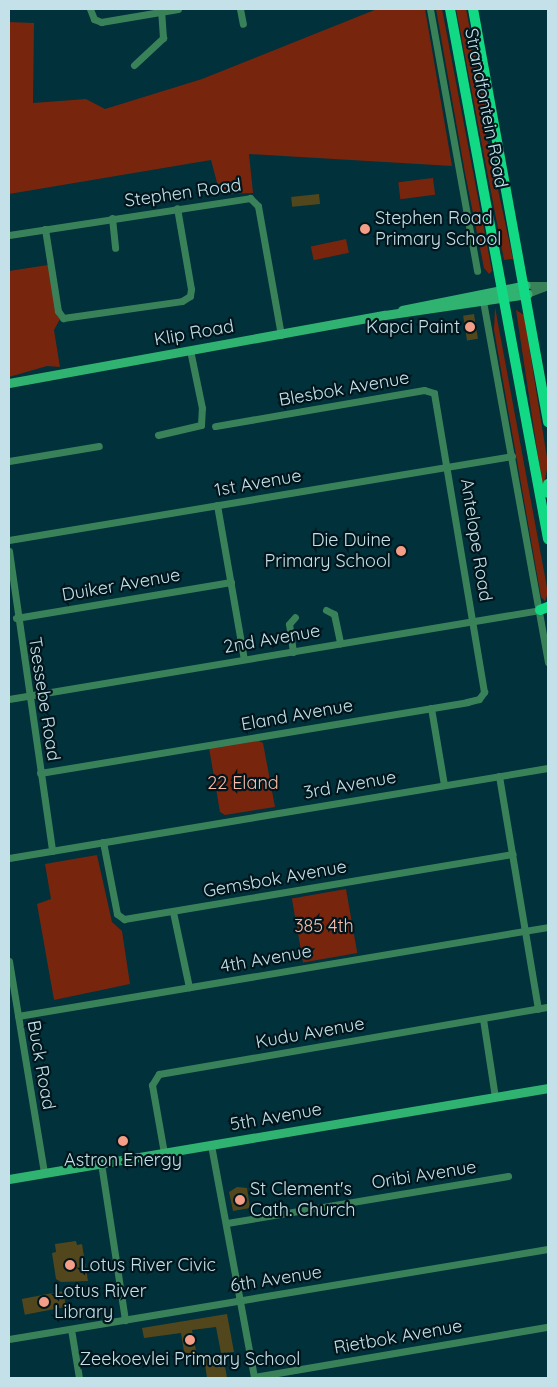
<!DOCTYPE html>
<html>
<head>
<meta charset="utf-8">
<style>
  body { margin:0 }
  #map { position:relative; width:557px; height:1387px; overflow:hidden; background:#01313b; font-family:Quicksand,sans-serif }
  div>[style] { position:absolute }
  [style*='--x'] { left:calc(var(--x)*1px); top:calc(var(--y)*1px); width:calc(var(--w)*1px); rotate:calc(var(--a)*1deg) }
  .green>* { inset:0; background:#77250d; transform-origin:0 0 }
  .building>* { inset:0; background:#52471c; transform-origin:0 0 }
  .street>* { height:7px; margin:-3.5px; padding:0 3.5px; transform-origin:3.5px; border-radius:3.5px; background:#398259 }
  .secondary>* { height:9px; margin:-4.5px; padding:0 4.5px; transform-origin:4.5px; border-radius:4.5px; background:#30b371 }
  .primary>* { height:10px; margin:-5px; padding:0 5px; transform-origin:5px; border-radius:5px; background:#12d984 }
  .dots>* { width:14px; height:14px; translate:-50% -50%; box-sizing:border-box; border:2px solid #01161c; border-radius:50% }
  span { translate:-50% -50%; white-space:nowrap; text-align:center; line-height:1.15; -webkit-text-stroke:4.5px #01161c; paint-order:stroke }
  .street-label { font-size:18px; color:#c4e0e8 }
  .poi-label { font-size:18px; color:#c4e0e8 }
  .left { translate:0 -50%; text-align:left }
  .right { translate:-100% -50%; text-align:right }
  .park-label { font-size:18px; color:#f8baa9 }
  .frame { position:absolute; inset:0; border:10px solid #c4e0e8; pointer-events:none }
</style>
</head>
<body>
<div id="map">
  <div class="green">
    <i style="clip-path:polygon(377px 9px,425px 9px,452px 166px,249px 154px,253px 193px,220px 194px,211px 160px,9px 194px,9px 22px,34px 23px,33px 103px,86px 99px,105px 109px,202px 79px)"></i>
    <i style="clip-path:polygon(436px 9px,442px 9px,492px 271px,489px 274px,484px 268px,465px 173px)"></i>
    <i style="clip-path:polygon(456px 9px,466px 9px,488px 121px,486px 134px,513px 259px,504px 260px)"></i>
    <i style="left:433px;top:178px;width:17px;height:35px;rotate:83deg"></i>
    <i style="left:346px;top:239px;width:14px;height:36px;rotate:78deg"></i>
    <i style="clip-path:polygon(48px 265px,60px 319px,54px 330px,60px 367px,47px 366px,9px 377px,9px 271px)"></i>
    <i style="clip-path:polygon(495px 307px,548px 593px,545px 601px,541px 597px,494px 330px)"></i>
    <i style="clip-path:polygon(516px 310px,524px 315px,548px 464px,543px 490px)"></i>
    <i style="clip-path:polygon(257px 740px,263px 743px,275px 807px,225px 815px,220px 812px,209px 748px)"></i>
    <i style="clip-path:polygon(97px 855px,112px 922px,122px 931px,130px 984px,54px 1000px,37px 904px,51px 899px,45px 864px)"></i>
    <i style="left:346px;top:889px;width:65px;height:55px;rotate:80deg"></i>
  </div>
  <div class="building">
    <i style="left:319px;top:194px;width:10px;height:28px;rotate:84deg"></i>
    <i style="left:474px;top:314px;width:25px;height:11px;rotate:81deg"></i>
    <i style="clip-path:polygon(237px 1187px,247px 1188px,250px 1208px,233px 1211px,229px 1192px)"></i>
    <i style="clip-path:polygon(76px 1241px,77px 1245px,82px 1244px,88px 1281px,61px 1282px,56px 1279px,52px 1253px,56px 1252px,55px 1244px)"></i>
    <i style="left:63px;top:1291px;width:16px;height:42px;rotate:79deg"></i>
    <i style="clip-path:polygon(227px 1314px,234px 1352px,221px 1353px,216px 1327px,192px 1330px,197px 1356px,185px 1358px,181px 1333px,144px 1338px,142px 1328px)"></i>
    <i style="clip-path:polygon(223px 1354px,227px 1378px,207px 1378px,204px 1357px)"></i>
  </div>
  <div class="street">
    <i style="--x:90;--y:9;--w:11;--a:68"></i>
    <i style="--x:94;--y:19;--w:8;--a:23"></i>
    <i style="--x:101;--y:22;--w:78;--a:-9.6"></i>
    <i style="--x:240;--y:9;--w:15;--a:79"></i>
    <i style="--x:430;--y:9;--w:266;--a:79.8"></i>
    <i style="--x:134;--y:65;--w:40;--a:-43"></i>
    <i style="--x:163;--y:38;--w:26;--a:-94"></i>
    <i style="--x:112;--y:218;--w:30;--a:84"></i>
    <i style="--x:45;--y:229;--w:83;--a:81"></i>
    <i style="--x:58;--y:311;--w:9;--a:54"></i>
    <i style="--x:63;--y:318;--w:120;--a:-8.1"></i>
    <i style="--x:182;--y:301;--w:9;--a:-32"></i>
    <i style="--x:190;--y:296;--w:7;--a:-82"></i>
    <i style="--x:191;--y:289;--w:82;--a:-99.8"></i>
    <i style="--x:9;--y:235;--w:244;--a:-8.7"></i>
    <i style="--x:250;--y:198;--w:11;--a:45"></i>
    <i style="--x:258;--y:206;--w:131;--a:79.9"></i>
    <i style="--x:526;--y:285;--w:22;--a:0"></i>
    <i style="--x:527;--y:294;--w:19;--a:-21"></i>
    <i style="--x:483;--y:301;--w:367;--a:79.8"></i>
    <i style="--x:158;--y:435;--w:44;--a:-13.1"></i>
    <i style="--x:201;--y:425;--w:17;--a:-87"></i>
    <i style="--x:202;--y:408;--w:59;--a:-101.7"></i>
    <i style="--x:9;--y:461;--w:91;--a:-9.5"></i>
    <i style="--x:217;--y:505;--w:156;--a:80.1"></i>
    <i style="--x:9;--y:540;--w:510;--a:-9.48"></i>
    <i style="--x:9;--y:551;--w:303;--a:81.8"></i>
    <i style="--x:326;--y:610;--w:9;--a:27"></i>
    <i style="--x:334;--y:614;--w:30;--a:78"></i>
    <i style="--x:16;--y:618;--w:218;--a:-9.5"></i>
    <i style="--x:293;--y:652;--w:28;--a:-98"></i>
    <i style="--x:289;--y:624;--w:9;--a:-49"></i>
    <i style="--x:9;--y:699;--w:538;--a:-9.51"></i>
    <i style="--x:431;--y:708;--w:78;--a:80.4"></i>
    <i style="--x:40;--y:773;--w:433;--a:-9.4"></i>
    <i style="--x:467;--y:702;--w:12;--a:-14"></i>
    <i style="--x:479;--y:699;--w:9;--a:-54"></i>
    <i style="--x:484;--y:692;--w:303;--a:-99.5"></i>
    <i style="--x:434;--y:393;--w:10;--a:-163"></i>
    <i style="--x:424;--y:390;--w:212;--a:170.2"></i>
    <i style="--x:499;--y:776;--w:236;--a:80.5"></i>
    <i style="--x:103;--y:842;--w:73;--a:79"></i>
    <i style="--x:117;--y:914;--w:9;--a:36"></i>
    <i style="--x:124;--y:919;--w:394;--a:-9.5"></i>
    <i style="--x:9;--y:858;--w:546;--a:-9.48"></i>
    <i style="--x:173;--y:912;--w:77;--a:78"></i>
    <i style="--x:9;--y:961;--w:215;--a:80.6"></i>
    <i style="--x:18;--y:1016;--w:537;--a:-9.53"></i>
    <i style="--x:483;--y:1019;--w:79;--a:81.3"></i>
    <i style="--x:211;--y:1145;--w:237;--a:79.5"></i>
    <i style="--x:164;--y:1153;--w:69;--a:-100"></i>
    <i style="--x:152;--y:1085;--w:13;--a:-58"></i>
    <i style="--x:159;--y:1074;--w:395;--a:-9.8"></i>
    <i style="--x:101;--y:1163;--w:159;--a:81.3"></i>
    <i style="--x:227;--y:1223;--w:285;--a:-9.5"></i>
    <i style="--x:71;--y:1329;--w:50;--a:80.7"></i>
    <i style="--x:9;--y:1339;--w:546;--a:-9.48"></i>
    <i style="--x:254;--y:1377;--w:298;--a:-9.7"></i>
  </div>
  <div class="secondary">
    <i style="--x:402;--y:310;--w:126;--a:-11.4"></i>
    <i style="--x:9;--y:383;--w:382;--a:-10.3"></i>
    <i style="--x:385;--y:315;--w:144;--a:-8.4"></i>
    <i style="--x:9;--y:1179;--w:547;--a:-9.58"></i>
  </div>
  <div class="primary">
    <i style="--x:450;--y:9;--w:539;--a:79.52"></i>
    <i style="--x:473;--y:9;--w:420;--a:79.7"></i>
    <i style="--x:548;--y:484;--w:9;--a:90"></i>
    <i style="--x:540;--y:610;--w:9;--a:-21"></i>
  </div>
  <div class="dots">
    <i style="left:365px;top:229px;background:#f49e87"></i>
    <i style="left:470px;top:327px;background:#f49e87"></i>
    <i style="left:401px;top:551px;background:#f49e87"></i>
    <i style="left:123px;top:1141px;background:#f49e87"></i>
    <i style="left:240px;top:1200px;background:#f49e87"></i>
    <i style="left:70px;top:1265px;background:#f49e87"></i>
    <i style="left:44px;top:1302px;background:#f49e87"></i>
    <i style="left:190px;top:1340px;background:#f49e87"></i>
  </div>
  <div class="street-label">
    <span style="left:486px;top:108px;rotate:79deg">Strandfontein Road</span>
    <span style="left:183px;top:193px;rotate:-8deg">Stephen Road</span>
    <span style="left:194px;top:333px;rotate:-10deg">Klip Road</span>
    <span style="left:344px;top:389px;rotate:-10deg">Blesbok Avenue</span>
    <span style="left:258px;top:483px;rotate:-10deg">1st Avenue</span>
    <span style="left:476px;top:540px;rotate:81deg">Antelope Road</span>
    <span style="left:121px;top:585px;rotate:-10deg">Duiker Avenue</span>
    <span style="left:272px;top:639px;rotate:-10deg">2nd Avenue</span>
    <span style="left:44px;top:699px;rotate:81deg">Tsessebe Road</span>
    <span style="left:297px;top:715px;rotate:-10deg">Eland Avenue</span>
    <span style="left:350px;top:785px;rotate:-10deg">3rd Avenue</span>
    <span style="left:275px;top:879px;rotate:-10deg">Gemsbok Avenue</span>
    <span style="left:266px;top:959px;rotate:-10deg">4th Avenue</span>
    <span style="left:310px;top:1033px;rotate:-10deg">Kudu Avenue</span>
    <span style="left:41px;top:1065px;rotate:80deg">Buck Road</span>
    <span style="left:276px;top:1117px;rotate:-10deg">5th Avenue</span>
    <span style="left:424px;top:1175px;rotate:-9deg">Oribi Avenue</span>
    <span style="left:276px;top:1279px;rotate:-9deg">6th Avenue</span>
    <span style="left:398px;top:1337px;rotate:-10deg">Rietbok Avenue</span>
  </div>
  <div class="poi-label">
    <span class="left" style="left:375px;top:229px">Stephen Road<br>Primary School</span>
    <span class="right" style="left:460px;top:327px">Kapci Paint</span>
    <span class="right" style="left:391px;top:551px">Die Duine<br>Primary School</span>
    <span style="left:123px;top:1160px">Astron Energy</span>
    <span class="left" style="left:250px;top:1200px">St Clement's<br>Cath. Church</span>
    <span class="left" style="left:80px;top:1265px">Lotus River Civic</span>
    <span class="left" style="left:54px;top:1302px">Lotus River<br>Library</span>
    <span style="left:190px;top:1359px">Zeekoevlei Primary School</span>
  </div>
  <div class="park-label">
    <span style="left:243px;top:783px">22 Eland</span>
    <span style="left:324px;top:926px">385 4th</span>
  </div>
  <div class="frame"></div>
</div>
</body>
</html>
